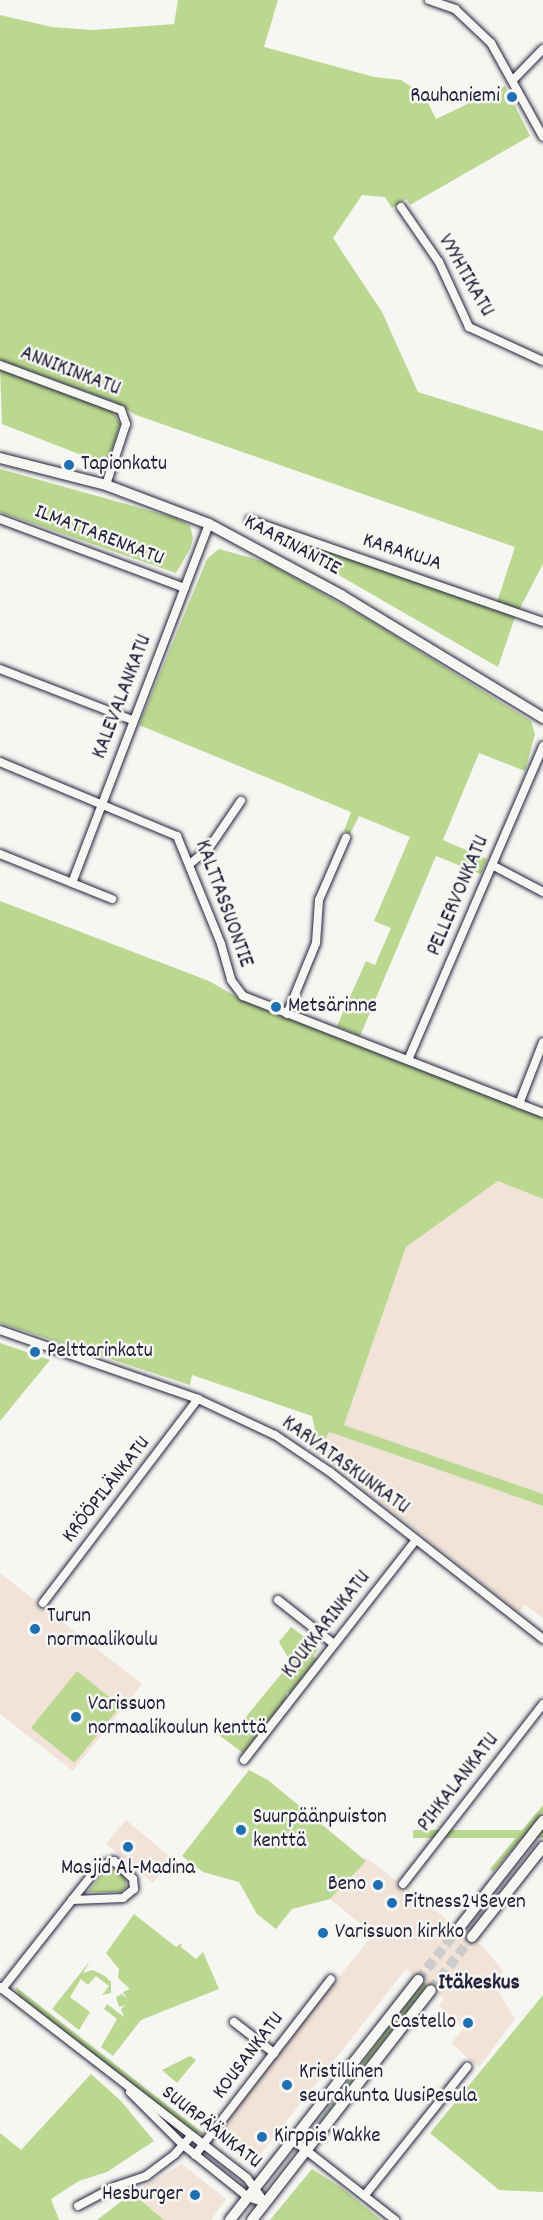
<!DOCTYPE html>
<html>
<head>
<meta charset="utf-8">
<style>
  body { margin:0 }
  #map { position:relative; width:543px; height:2220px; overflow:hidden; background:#f6f6f2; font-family:Dekko,sans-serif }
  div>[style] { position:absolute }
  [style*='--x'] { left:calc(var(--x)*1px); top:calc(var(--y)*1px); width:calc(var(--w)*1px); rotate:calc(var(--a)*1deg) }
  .built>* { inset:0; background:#f2e3d8; transform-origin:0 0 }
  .green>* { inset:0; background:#bbd890; transform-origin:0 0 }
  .major-tunnel>* { height:10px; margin-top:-5px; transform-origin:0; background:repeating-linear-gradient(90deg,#cccccd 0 10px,transparent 0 15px) }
  .roads { filter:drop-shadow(0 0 2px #22223b) drop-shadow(0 0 2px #22223b) }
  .minor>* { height:8px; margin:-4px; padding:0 4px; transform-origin:4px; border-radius:4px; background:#f6f6f2 }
  .major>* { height:10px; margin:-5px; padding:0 5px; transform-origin:5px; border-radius:5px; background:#f6f6f2 }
  .dots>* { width:16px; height:16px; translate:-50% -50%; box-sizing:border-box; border:3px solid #f6f6f2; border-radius:50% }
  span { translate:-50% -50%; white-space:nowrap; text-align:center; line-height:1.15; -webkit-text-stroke:5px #f6f6f2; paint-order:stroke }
  .poi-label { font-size:21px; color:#22223b }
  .right { translate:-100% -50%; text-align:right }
  .left { translate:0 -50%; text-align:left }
  .street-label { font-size:21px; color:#22223b }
  .neighbourhood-label { font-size:22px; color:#22223b; font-weight:700 }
</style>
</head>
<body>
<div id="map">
  <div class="built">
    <i style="clip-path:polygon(498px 1181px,543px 1199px,543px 1494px,344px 1425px,406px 1247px)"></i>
    <i style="clip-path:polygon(328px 1432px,543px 1506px,543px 1618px,525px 1605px,519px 1612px,318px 1452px)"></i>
    <i style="clip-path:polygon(0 1573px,142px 1684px,73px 1771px,0 1714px)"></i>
    <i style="left:126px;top:1820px;width:61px;height:31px;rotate:40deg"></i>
    <i style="clip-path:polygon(364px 1856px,484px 1948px,503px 1971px,498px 1991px,515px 2019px,479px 2067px,451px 2043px,464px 2028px,439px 2006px,444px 1999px,406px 1969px,252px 2165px,214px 2136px,373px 1934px,330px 1899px,365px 1861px)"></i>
    <i style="clip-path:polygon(182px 2164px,226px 2199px,211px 2220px,164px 2220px,132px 2193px)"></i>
  </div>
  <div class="green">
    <i style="clip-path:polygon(178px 0,278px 0,264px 47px,374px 77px,401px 80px,424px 95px,436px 119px,505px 86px,530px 136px,410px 205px,406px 199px,392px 208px,385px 197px,362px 195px,333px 238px,382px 312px,418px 392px,543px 431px,543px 564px,519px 610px,497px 602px,515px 547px,136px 415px,114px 402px,0 360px,0 15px,52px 27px,93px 30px,174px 24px)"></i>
    <i style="clip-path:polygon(0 368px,112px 410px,120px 424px,107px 465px,2px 424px)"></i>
    <i style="clip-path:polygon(0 469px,176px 518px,190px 526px,193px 538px,190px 549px,176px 573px,0 512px)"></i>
    <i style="clip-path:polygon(261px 526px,516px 614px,498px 667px,257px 528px)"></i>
    <i style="clip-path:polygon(219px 549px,269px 563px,374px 623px,531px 721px,535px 734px,525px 771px,479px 753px,443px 840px,487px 859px,481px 874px,436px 856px,360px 1036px,337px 1026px,366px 961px,375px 965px,391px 928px,374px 921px,410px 837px,359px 816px,350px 834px,344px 831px,351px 812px,139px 725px,207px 559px)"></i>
    <i style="clip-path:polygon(0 901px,209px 981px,244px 1001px,543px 1117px,543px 1199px,498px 1181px,406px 1247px,344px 1425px,543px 1494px,543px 1506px,329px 1432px,318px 1452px,308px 1444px,315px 1430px,312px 1416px,192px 1375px,190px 1385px,0 1323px)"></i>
    <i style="clip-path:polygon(0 1343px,50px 1360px,0 1421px)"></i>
    <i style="clip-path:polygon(291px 1627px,319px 1648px,313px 1656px,317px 1659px,290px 1693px,287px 1692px,286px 1698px,243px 1753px,219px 1735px,228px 1723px,241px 1723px,286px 1668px,290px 1661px,279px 1642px)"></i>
    <i style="left:77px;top:1671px;width:56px;height:73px;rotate:39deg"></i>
    <i style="clip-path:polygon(249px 1770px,268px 1780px,366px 1861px,330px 1899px,292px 1909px,276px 1929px,257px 1914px,239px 1882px,203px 1872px,182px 1856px)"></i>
    <i style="clip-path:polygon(543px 1805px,543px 1813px,493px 1872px,490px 1869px)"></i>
    <i style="left:543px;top:1830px;width:8px;height:130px;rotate:90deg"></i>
    <i style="clip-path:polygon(108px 1866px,126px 1876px,126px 1887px,120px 1892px,88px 1892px)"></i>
    <i style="clip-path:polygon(134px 1914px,176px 1947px,182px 1943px,181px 1947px,196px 1959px,203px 1952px,219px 1989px,141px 2020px,113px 2056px,101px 2047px,117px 2019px,104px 2009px,107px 2004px,124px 2017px,121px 2009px,126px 2005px,119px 2007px,116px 1997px,122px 1994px,127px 1999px,123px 1992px,130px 1989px,118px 1978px,119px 1969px,106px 1953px)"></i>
    <i style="clip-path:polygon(90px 1961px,83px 1973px,93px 1970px,105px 1976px,111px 1982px,111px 1993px,102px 1995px,109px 1986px,96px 1976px,88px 1985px,81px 1979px,70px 1997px,90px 2012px,79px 2030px,52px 2009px)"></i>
    <i style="clip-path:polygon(424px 1982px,427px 1986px,310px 2134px,389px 2026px)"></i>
    <i style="clip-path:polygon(16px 1987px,203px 2133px,203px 2134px,193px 2132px,18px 1995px)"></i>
    <i style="clip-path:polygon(543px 1995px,543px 2192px,499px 2190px,430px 2133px)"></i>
    <i style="clip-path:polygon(190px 2056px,196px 2060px,177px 2083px,162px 2070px)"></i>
    <i style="clip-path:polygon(91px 2074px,121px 2101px,154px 2141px,107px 2172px,79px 2181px,51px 2199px,59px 2220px,0 2220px,0 2133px,21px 2150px)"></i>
    <i style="clip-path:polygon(312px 2169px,342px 2188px,381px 2220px,270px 2220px)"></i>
    <i style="clip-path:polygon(132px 2193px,164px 2220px,97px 2220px)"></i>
  </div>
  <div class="major-tunnel">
    <i style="--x:418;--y:1980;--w:66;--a:-51.7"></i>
    <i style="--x:431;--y:1990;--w:67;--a:-52.3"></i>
  </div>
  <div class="roads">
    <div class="minor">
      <i style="--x:429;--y:0;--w:28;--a:19"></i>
      <i style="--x:455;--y:9;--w:50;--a:43.4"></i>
      <i style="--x:491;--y:43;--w:107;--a:61"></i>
      <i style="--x:513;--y:80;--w:43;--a:-45.9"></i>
      <i style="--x:401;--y:207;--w:67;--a:55.4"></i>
      <i style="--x:439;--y:262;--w:72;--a:65.2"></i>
      <i style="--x:469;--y:327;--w:81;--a:24.7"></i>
      <i style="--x:0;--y:365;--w:129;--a:20.4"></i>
      <i style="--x:121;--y:410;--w:15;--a:70"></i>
      <i style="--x:126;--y:424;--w:64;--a:108.2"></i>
      <i style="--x:0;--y:519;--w:197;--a:20.5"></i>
      <i style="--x:250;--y:520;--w:310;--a:19.2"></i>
      <i style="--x:0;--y:669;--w:142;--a:21.1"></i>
      <i style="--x:0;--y:762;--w:192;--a:22.7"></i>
      <i style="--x:177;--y:836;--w:117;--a:67.8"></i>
      <i style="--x:221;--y:944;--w:37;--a:74"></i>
      <i style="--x:231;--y:980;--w:20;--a:53"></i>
      <i style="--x:243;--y:996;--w:322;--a:21.3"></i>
      <i style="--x:0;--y:854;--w:121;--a:21.9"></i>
      <i style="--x:191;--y:863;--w:23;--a:-40"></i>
      <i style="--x:209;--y:848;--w:57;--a:-55.8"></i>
      <i style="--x:492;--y:865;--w:58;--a:27.9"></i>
      <i style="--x:72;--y:883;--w:384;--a:-69.1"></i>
      <i style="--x:287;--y:1014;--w:77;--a:-67.8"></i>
      <i style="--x:316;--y:943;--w:43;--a:-86"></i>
      <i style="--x:319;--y:900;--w:68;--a:-66.5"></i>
      <i style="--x:408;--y:1060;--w:342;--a:-66.7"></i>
      <i style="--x:519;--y:1104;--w:66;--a:-68.8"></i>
      <i style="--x:0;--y:1330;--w:210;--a:19.2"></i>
      <i style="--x:198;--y:1399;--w:85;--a:25.1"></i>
      <i style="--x:275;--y:1435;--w:66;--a:33.9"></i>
      <i style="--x:330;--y:1472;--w:271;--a:38.1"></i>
      <i style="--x:278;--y:1600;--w:71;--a:38.2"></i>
      <i style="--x:43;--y:1603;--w:256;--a:-52.8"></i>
      <i style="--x:244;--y:1760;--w:279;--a:-52"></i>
      <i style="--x:403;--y:1884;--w:228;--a:-52.1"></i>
      <i style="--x:0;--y:1987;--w:312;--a:37.7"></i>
      <i style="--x:247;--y:2178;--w:31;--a:54"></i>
      <i style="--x:2;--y:1989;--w:113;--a:-51.8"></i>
      <i style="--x:72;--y:1900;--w:43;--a:-51.5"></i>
      <i style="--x:99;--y:1866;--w:16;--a:-18"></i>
      <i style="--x:114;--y:1861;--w:26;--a:43"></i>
      <i style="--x:133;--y:1879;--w:10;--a:84"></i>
      <i style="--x:134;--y:1889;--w:14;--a:141"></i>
      <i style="--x:123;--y:1898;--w:51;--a:177.8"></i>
      <i style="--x:234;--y:2022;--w:51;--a:37.8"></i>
      <i style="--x:130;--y:2092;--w:75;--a:45"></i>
      <i style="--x:183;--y:2145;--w:83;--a:38.7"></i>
      <i style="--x:248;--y:2197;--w:18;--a:19"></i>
      <i style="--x:293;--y:2140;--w:130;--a:38.1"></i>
      <i style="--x:195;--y:2155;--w:222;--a:-52.3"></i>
      <i style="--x:365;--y:2195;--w:164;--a:-51.4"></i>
      <i style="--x:78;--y:2206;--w:41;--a:-27.8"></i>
      <i style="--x:114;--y:2187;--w:34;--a:-19"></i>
      <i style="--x:146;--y:2176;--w:36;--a:-37"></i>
      <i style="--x:175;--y:2154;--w:25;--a:-48"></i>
    </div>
    <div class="major">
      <i style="--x:0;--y:458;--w:109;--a:14.3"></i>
      <i style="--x:106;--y:485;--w:110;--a:20.7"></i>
      <i style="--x:209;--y:524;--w:150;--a:28.3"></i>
      <i style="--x:341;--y:595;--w:237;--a:31.3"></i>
      <i style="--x:459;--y:1928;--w:136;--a:-51.9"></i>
      <i style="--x:472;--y:1937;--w:115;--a:-51.7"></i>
      <i style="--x:230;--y:2220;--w:305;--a:-51.9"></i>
      <i style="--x:252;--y:2220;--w:291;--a:-52.1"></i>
    </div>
  </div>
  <div class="dots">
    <i style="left:512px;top:97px;background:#1f6fb2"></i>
    <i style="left:69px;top:465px;background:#1f6fb2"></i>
    <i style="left:276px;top:1007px;background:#1f6fb2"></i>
    <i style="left:35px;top:1352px;background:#1f6fb2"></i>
    <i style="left:35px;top:1629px;background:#1f6fb2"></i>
    <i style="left:76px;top:1717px;background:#1f6fb2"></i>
    <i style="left:241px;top:1830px;background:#1f6fb2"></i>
    <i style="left:128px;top:1847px;background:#1f6fb2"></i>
    <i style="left:378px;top:1885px;background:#1f6fb2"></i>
    <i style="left:392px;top:1903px;background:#1f6fb2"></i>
    <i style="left:323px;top:1933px;background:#1f6fb2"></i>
    <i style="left:468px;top:2023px;background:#1f6fb2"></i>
    <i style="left:287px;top:2085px;background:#1f6fb2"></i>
    <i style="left:262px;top:2137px;background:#1f6fb2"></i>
    <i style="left:195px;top:2195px;background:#1f6fb2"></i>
  </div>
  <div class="poi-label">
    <span class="right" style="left:500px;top:97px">Rauhaniemi</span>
    <span class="left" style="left:81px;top:465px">Tapionkatu</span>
    <span class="left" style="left:288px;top:1007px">Metsärinne</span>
    <span class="left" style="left:47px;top:1352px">Pelttarinkatu</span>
    <span class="left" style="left:47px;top:1629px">Turun<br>normaalikoulu</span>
    <span class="left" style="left:88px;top:1717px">Varissuon<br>normaalikoulun kenttä</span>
    <span class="left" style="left:253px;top:1830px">Suurpäänpuiston<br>kenttä</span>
    <span style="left:128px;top:1869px">Masjid Al-Madina</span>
    <span class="right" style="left:366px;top:1885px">Beno</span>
    <span class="left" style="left:404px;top:1903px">Fitness24Seven</span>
    <span class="left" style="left:335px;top:1933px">Varissuon kirkko</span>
    <span class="right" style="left:456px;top:2023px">Castello</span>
    <span class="left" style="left:299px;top:2085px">Kristillinen<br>seurakunta UusiPesula</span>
    <span class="left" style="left:274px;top:2137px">Kirppis Wakke</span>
    <span class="right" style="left:183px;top:2195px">Hesburger</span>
  </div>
  <div class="street-label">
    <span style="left:465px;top:276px;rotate:60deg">VYYHTIKATU</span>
    <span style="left:70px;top:372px;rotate:21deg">ANNIKINKATU</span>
    <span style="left:99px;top:536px;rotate:21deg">ILMATTARENKATU</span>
    <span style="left:292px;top:546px;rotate:28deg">KAARINANTIE</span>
    <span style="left:402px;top:553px;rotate:18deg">KARAKUJA</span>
    <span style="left:123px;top:697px;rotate:-69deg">KALEVALANKATU</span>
    <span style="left:459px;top:896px;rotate:-67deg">PELLERVONKATU</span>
    <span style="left:223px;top:904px;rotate:70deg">KALTTASSUONTIE</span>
    <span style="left:345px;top:1466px;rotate:36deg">KARVATASKUNKATU</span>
    <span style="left:107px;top:1490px;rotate:-52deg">KRÖÖPILÄNKATU</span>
    <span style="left:327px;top:1625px;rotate:-52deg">KOUKKARINKATU</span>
    <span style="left:459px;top:1783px;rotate:-52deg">PIHKALANKATU</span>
    <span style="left:249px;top:2056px;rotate:-53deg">KOUSANKATU</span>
    <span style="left:211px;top:2128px;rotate:38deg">SUURPÄÄNKATU</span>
  </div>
  <div class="neighbourhood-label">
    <span style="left:479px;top:1984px">Itäkeskus</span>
  </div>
</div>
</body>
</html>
